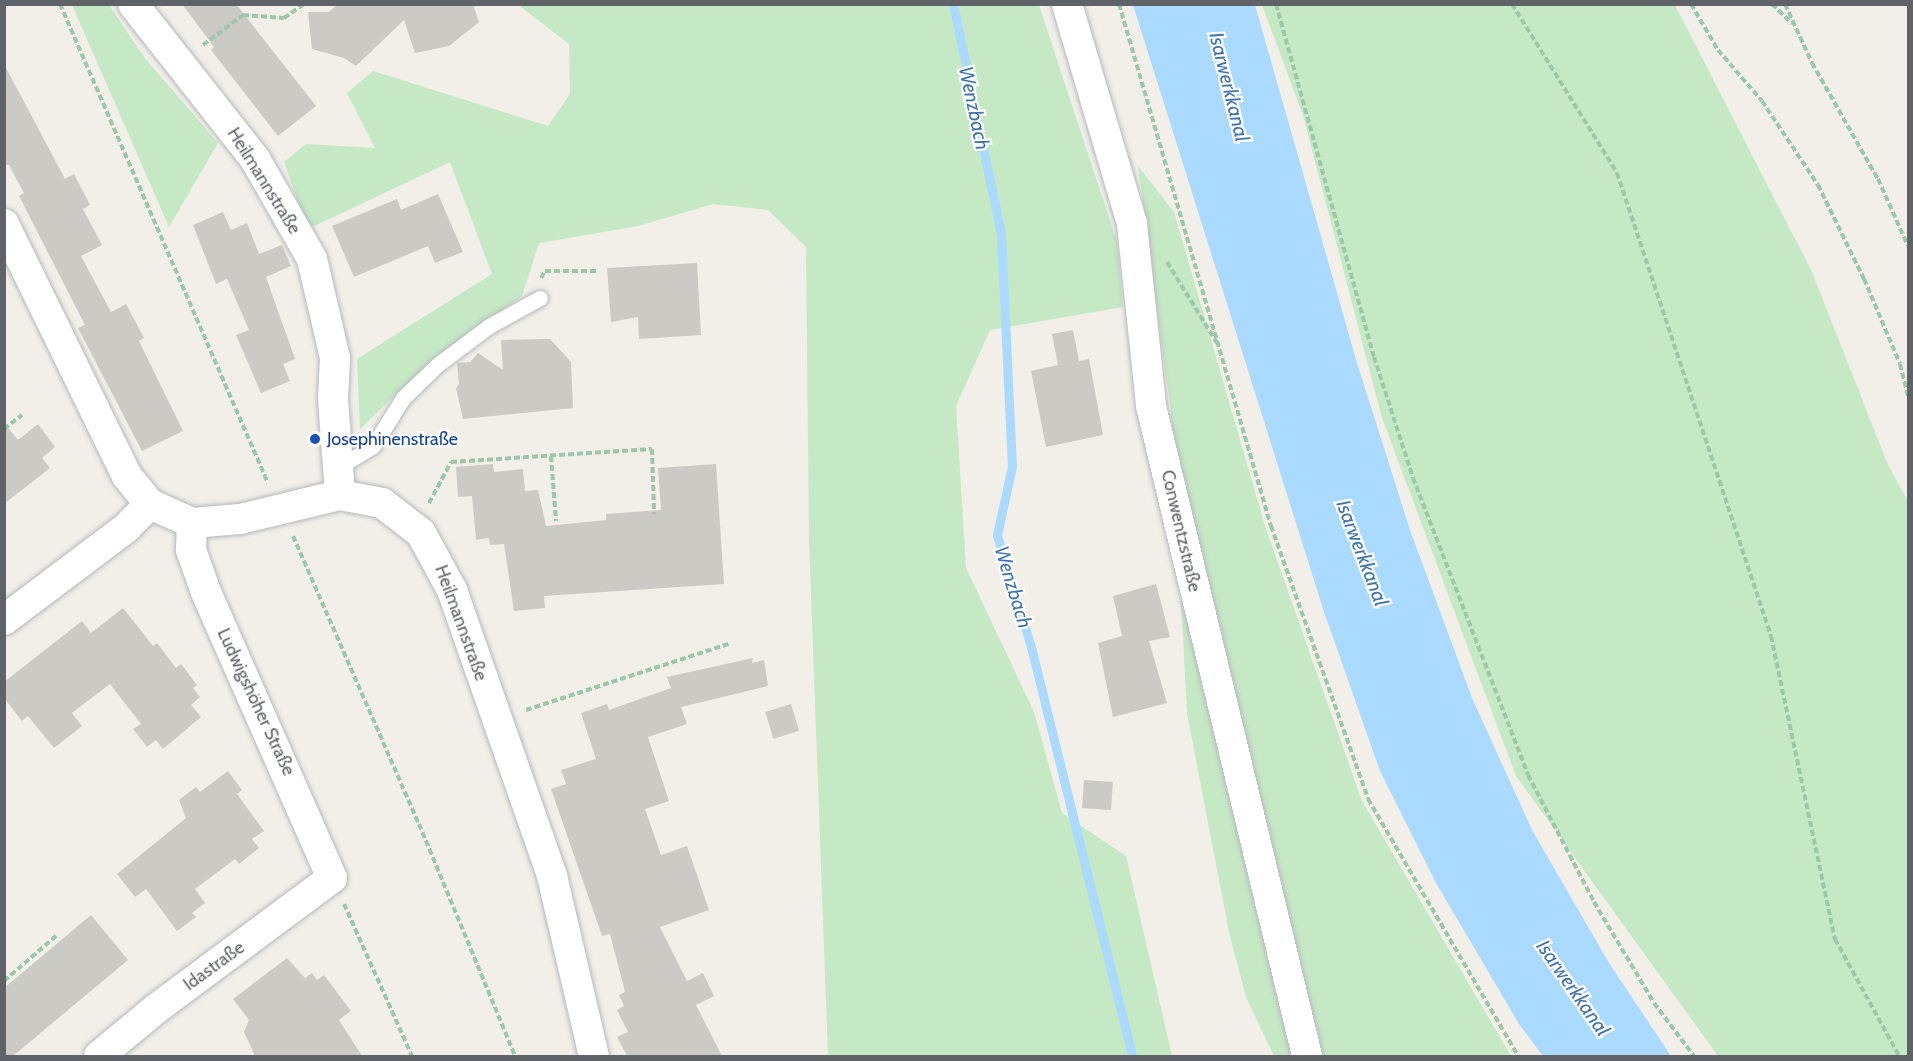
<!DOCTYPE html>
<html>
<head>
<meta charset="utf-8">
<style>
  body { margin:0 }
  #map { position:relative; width:1913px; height:1061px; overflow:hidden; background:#f1efe8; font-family:Cabin,sans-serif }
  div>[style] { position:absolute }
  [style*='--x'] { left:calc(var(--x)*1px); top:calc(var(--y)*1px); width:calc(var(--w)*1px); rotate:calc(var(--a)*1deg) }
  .green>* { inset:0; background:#c5e8c5 }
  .water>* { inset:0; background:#aadaff }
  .stream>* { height:9px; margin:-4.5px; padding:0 4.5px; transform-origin:4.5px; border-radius:4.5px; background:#aadaff }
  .building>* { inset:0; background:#cccac5; transform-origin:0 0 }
  .path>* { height:4px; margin-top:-2px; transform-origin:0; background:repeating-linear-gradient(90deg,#9cc7a9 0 6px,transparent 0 9px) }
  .roads { filter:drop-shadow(0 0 2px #b5b8bc) drop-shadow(0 0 2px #b5b8bc) }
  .lane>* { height:15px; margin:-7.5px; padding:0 7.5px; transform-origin:7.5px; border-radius:7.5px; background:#fff }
  .street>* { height:30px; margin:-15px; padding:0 15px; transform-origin:15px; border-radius:15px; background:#fff }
  .dots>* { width:16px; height:16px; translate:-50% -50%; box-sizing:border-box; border:3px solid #fff; border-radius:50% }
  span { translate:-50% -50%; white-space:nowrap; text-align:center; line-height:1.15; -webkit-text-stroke:4.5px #fff; paint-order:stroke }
  .street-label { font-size:18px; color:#5f6368 }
  .transit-label { font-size:18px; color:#164399 }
  .left { translate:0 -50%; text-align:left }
  .water-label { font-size:20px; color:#4174aa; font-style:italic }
  .frame { position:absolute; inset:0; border:6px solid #5f6368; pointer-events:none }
</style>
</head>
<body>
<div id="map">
  <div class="green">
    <i style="clip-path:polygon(72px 5px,109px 5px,144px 57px,218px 143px,169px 227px)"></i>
    <i style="clip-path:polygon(523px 5px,1039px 5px,1117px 242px,1123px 307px,990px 330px,956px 406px,966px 568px,1034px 712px,1062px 813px,1126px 856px,1172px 1056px,828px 1056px,809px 540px,806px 247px,768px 210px,713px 204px,638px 226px,539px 243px,522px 296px,415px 376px,360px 429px,357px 359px,492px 274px,450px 162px,308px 229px,284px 162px,306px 144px,375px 148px,347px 93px,373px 71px,548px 126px,570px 94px,569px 44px,521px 7px)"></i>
    <i style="clip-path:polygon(1262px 5px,1675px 5px,1812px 272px,1888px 465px,1908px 501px,1908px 1056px,1718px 1056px,1516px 776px,1382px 418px,1303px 115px)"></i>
    <i style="clip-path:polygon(1138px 166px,1174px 212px,1265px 526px,1362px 801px,1511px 1056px,1274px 1056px,1246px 997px,1229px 932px,1187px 713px,1171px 412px)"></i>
  </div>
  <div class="water">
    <i style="clip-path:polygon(1133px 5px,1255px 5px,1357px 363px,1410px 530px,1472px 698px,1532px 830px,1609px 963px,1671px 1056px,1543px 1056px,1519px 1024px,1436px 883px,1380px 771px,1324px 612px)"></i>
  </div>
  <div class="stream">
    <i style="--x:953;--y:4;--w:235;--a:78.2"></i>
    <i style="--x:1001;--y:234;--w:232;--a:87.3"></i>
    <i style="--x:1012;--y:466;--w:71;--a:102.3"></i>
    <i style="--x:997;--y:535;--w:117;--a:73.1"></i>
    <i style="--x:1031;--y:647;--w:421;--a:76.1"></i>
  </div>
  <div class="building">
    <i style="clip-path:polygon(182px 4px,236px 4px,316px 106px,278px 136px,211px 50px,214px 47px)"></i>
    <i style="clip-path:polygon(338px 4px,473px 4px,479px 22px,449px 46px,415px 53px,404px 20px,356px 66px,344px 58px,312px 49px,308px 12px,329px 12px)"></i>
    <i style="clip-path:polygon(4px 64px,65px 179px,74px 174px,90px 205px,83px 209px,102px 245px,81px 256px,111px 312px,126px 304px,144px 338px,139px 341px,183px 431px,142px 451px,78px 328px,85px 325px,19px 196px,24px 193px,9px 165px,4px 165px)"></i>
    <i style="clip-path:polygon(438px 194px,463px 252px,435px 263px,428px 246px,354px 277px,332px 226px,397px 199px,401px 210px)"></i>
    <i style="clip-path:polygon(223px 212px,231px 230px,247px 223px,259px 254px,282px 245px,291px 266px,266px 277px,295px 359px,283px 364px,290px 381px,261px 393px,236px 335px,249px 330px,227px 279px,216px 284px,193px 225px)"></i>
    <i style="clip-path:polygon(697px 263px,701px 335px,639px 339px,638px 317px,611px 322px,607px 268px)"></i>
    <i style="clip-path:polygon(1073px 330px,1079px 361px,1089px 359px,1103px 435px,1046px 447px,1031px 371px,1058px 365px,1052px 334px)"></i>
    <i style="clip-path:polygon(550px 339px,571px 362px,573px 408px,463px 419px,456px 388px,459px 384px,457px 363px,470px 362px,478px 353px,503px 370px,501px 340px)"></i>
    <i style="clip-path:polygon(4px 423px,18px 440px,38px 424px,55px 447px,42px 458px,50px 468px,4px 504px)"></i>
    <i style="clip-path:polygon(493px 464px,494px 472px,523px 469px,525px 491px,538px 490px,546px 526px,606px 520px,606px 514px,661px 510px,658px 468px,716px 464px,724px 584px,544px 596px,545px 608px,514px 611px,504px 544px,490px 545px,489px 538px,476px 540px,472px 496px,458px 497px,456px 467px)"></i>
    <i style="clip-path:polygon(1156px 584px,1170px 637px,1149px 641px,1167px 703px,1113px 717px,1098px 643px,1122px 636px,1113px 596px)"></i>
    <i style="clip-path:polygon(123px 608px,153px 646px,157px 643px,176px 668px,181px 664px,197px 685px,193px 688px,200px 697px,191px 705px,201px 717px,163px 749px,156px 740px,147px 747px,133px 729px,141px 724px,110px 684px,72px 713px,82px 726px,54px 748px,28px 716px,22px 721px,4px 698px,4px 682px,82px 621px,91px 633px)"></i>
    <i style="clip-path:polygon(753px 658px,752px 663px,764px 660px,768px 686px,681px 707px,687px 724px,648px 737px,669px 801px,645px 809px,661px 855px,687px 846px,709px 910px,660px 927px,687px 981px,703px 973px,714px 996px,696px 1005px,722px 1056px,627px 1056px,617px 1037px,628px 1032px,617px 1010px,624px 1006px,619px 995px,625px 992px,610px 934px,602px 936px,551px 789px,566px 784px,561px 770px,596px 759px,581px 713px,607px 704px,609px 710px,671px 688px,667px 677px)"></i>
    <i style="left:791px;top:704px;width:28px;height:27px;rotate:73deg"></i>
    <i style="clip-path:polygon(228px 771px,242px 790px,237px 794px,264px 831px,252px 839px,259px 848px,239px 864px,235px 859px,195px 889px,205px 903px,192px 913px,196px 917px,177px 931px,146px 889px,135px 897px,117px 874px,186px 818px,179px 800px,196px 787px,200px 792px)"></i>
    <i style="left:1084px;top:780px;width:29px;height:28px;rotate:4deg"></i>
    <i style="clip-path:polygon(91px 915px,128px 960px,13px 1056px,4px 1056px,4px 988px)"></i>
    <i style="clip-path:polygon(287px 958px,305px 978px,312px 973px,317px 980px,324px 975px,351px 1011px,339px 1020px,362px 1056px,255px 1056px,244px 1032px,249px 1020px,233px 999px)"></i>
  </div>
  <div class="path">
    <i style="--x:60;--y:4;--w:522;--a:66.53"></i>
    <i style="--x:1119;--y:4;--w:544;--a:73.77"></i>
    <i style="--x:1271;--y:526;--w:290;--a:70.4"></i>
    <i style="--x:1368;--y:799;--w:298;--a:59.7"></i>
    <i style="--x:1276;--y:4;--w:366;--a:74.5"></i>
    <i style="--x:1374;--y:357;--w:127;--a:72.1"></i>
    <i style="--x:1413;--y:478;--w:318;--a:68.8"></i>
    <i style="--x:1528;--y:775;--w:143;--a:62.5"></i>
    <i style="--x:1594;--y:902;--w:117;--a:59.3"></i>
    <i style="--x:1654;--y:1003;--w:66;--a:53"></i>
    <i style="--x:1512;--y:4;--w:199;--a:58.1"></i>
    <i style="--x:1617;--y:173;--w:488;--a:71.6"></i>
    <i style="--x:1771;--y:636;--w:310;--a:78.1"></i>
    <i style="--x:1835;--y:939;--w:133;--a:61.3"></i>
    <i style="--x:1691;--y:4;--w:53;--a:59.6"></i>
    <i style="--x:1718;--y:50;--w:67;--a:49.2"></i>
    <i style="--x:1762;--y:101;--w:101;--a:56.3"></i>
    <i style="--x:1818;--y:185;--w:105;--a:63.9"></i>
    <i style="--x:1864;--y:279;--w:92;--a:67"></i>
    <i style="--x:1900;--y:364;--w:34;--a:76"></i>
    <i style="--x:1772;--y:4;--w:28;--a:44"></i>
    <i style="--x:1785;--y:4;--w:65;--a:65.4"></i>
    <i style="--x:1812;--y:63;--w:133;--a:60.4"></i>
    <i style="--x:1878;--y:179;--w:73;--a:65.9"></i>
    <i style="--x:203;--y:45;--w:50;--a:-36.9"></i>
    <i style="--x:243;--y:15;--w:41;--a:4.2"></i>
    <i style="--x:284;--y:18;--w:24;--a:-35"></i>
    <i style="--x:1167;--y:262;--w:95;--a:58.3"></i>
    <i style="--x:541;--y:278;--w:8;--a:-60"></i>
    <i style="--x:545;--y:271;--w:52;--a:0"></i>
    <i style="--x:4;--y:429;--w:23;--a:-38"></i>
    <i style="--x:551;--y:456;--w:65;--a:85.6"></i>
    <i style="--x:429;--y:503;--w:47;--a:-61.8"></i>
    <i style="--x:451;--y:462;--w:201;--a:-3.7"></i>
    <i style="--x:652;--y:449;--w:65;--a:88.2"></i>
    <i style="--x:293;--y:536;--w:314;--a:66.4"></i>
    <i style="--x:419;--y:824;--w:251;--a:67.5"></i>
    <i style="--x:526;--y:710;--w:213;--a:-18.1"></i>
    <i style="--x:344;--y:904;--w:167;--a:65.9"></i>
    <i style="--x:4;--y:981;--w:69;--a:-40.9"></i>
  </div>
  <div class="roads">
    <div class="lane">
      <i style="--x:337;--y:468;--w:42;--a:-31.4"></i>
      <i style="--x:373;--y:446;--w:57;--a:-58"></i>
      <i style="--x:403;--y:398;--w:47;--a:-44.1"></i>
      <i style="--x:437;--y:365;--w:65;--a:-36.9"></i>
      <i style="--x:489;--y:326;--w:58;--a:-28.8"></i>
    </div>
    <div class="street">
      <i style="--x:133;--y:4;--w:197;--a:51.8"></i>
      <i style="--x:255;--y:159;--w:115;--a:60.3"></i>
      <i style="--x:312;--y:259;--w:102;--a:76.9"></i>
      <i style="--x:335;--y:358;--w:41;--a:92.8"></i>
      <i style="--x:333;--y:399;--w:96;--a:85.8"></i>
      <i style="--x:1067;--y:4;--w:229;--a:73.5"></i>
      <i style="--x:1132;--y:224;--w:183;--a:84"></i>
      <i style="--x:1151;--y:406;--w:668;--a:76.5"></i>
      <i style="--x:4;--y:224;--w:280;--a:64"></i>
      <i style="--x:127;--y:476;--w:36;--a:51"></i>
      <i style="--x:150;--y:504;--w:46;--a:24.3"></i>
      <i style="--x:192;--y:523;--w:48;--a:-4.8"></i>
      <i style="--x:240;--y:519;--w:103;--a:-13.5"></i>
      <i style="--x:340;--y:495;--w:43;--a:10.8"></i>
      <i style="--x:382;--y:503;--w:49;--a:37.6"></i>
      <i style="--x:421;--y:533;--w:65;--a:61.5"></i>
      <i style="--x:452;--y:590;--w:303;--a:70.7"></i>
      <i style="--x:552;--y:876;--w:185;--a:76.9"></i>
      <i style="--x:4;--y:620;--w:153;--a:-37"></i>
      <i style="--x:126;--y:528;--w:34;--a:-45"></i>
      <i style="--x:99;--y:1056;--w:75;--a:-39.6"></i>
      <i style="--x:157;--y:1008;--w:218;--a:-36.6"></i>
      <i style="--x:332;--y:878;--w:313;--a:-113.8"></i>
      <i style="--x:206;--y:592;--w:45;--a:-109.7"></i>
      <i style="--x:191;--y:550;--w:27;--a:-88"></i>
    </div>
  </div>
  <div class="dots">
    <i style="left:315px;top:439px;background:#1a4fb4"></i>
  </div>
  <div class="street-label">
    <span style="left:264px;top:181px;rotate:58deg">Heilmannstraße</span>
    <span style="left:1181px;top:531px;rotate:77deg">Conwentzstraße</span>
    <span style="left:461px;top:623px;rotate:70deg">Heilmannstraße</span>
    <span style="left:256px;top:702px;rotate:65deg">Ludwigshöher Straße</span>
    <span style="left:214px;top:966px;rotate:-36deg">Idastraße</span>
  </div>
  <div class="transit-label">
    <span class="left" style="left:327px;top:439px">Josephinenstraße</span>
  </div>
  <div class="water-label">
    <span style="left:1229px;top:87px;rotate:76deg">Isarwerkkanal</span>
    <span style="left:974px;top:108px;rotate:78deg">Wenzbach</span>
    <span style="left:1362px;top:553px;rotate:69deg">Isarwerkkanal</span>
    <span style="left:1013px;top:587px;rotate:73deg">Wenzbach</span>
    <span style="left:1573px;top:988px;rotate:55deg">Isarwerkkanal</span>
  </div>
  <div class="frame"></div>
</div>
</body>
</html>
